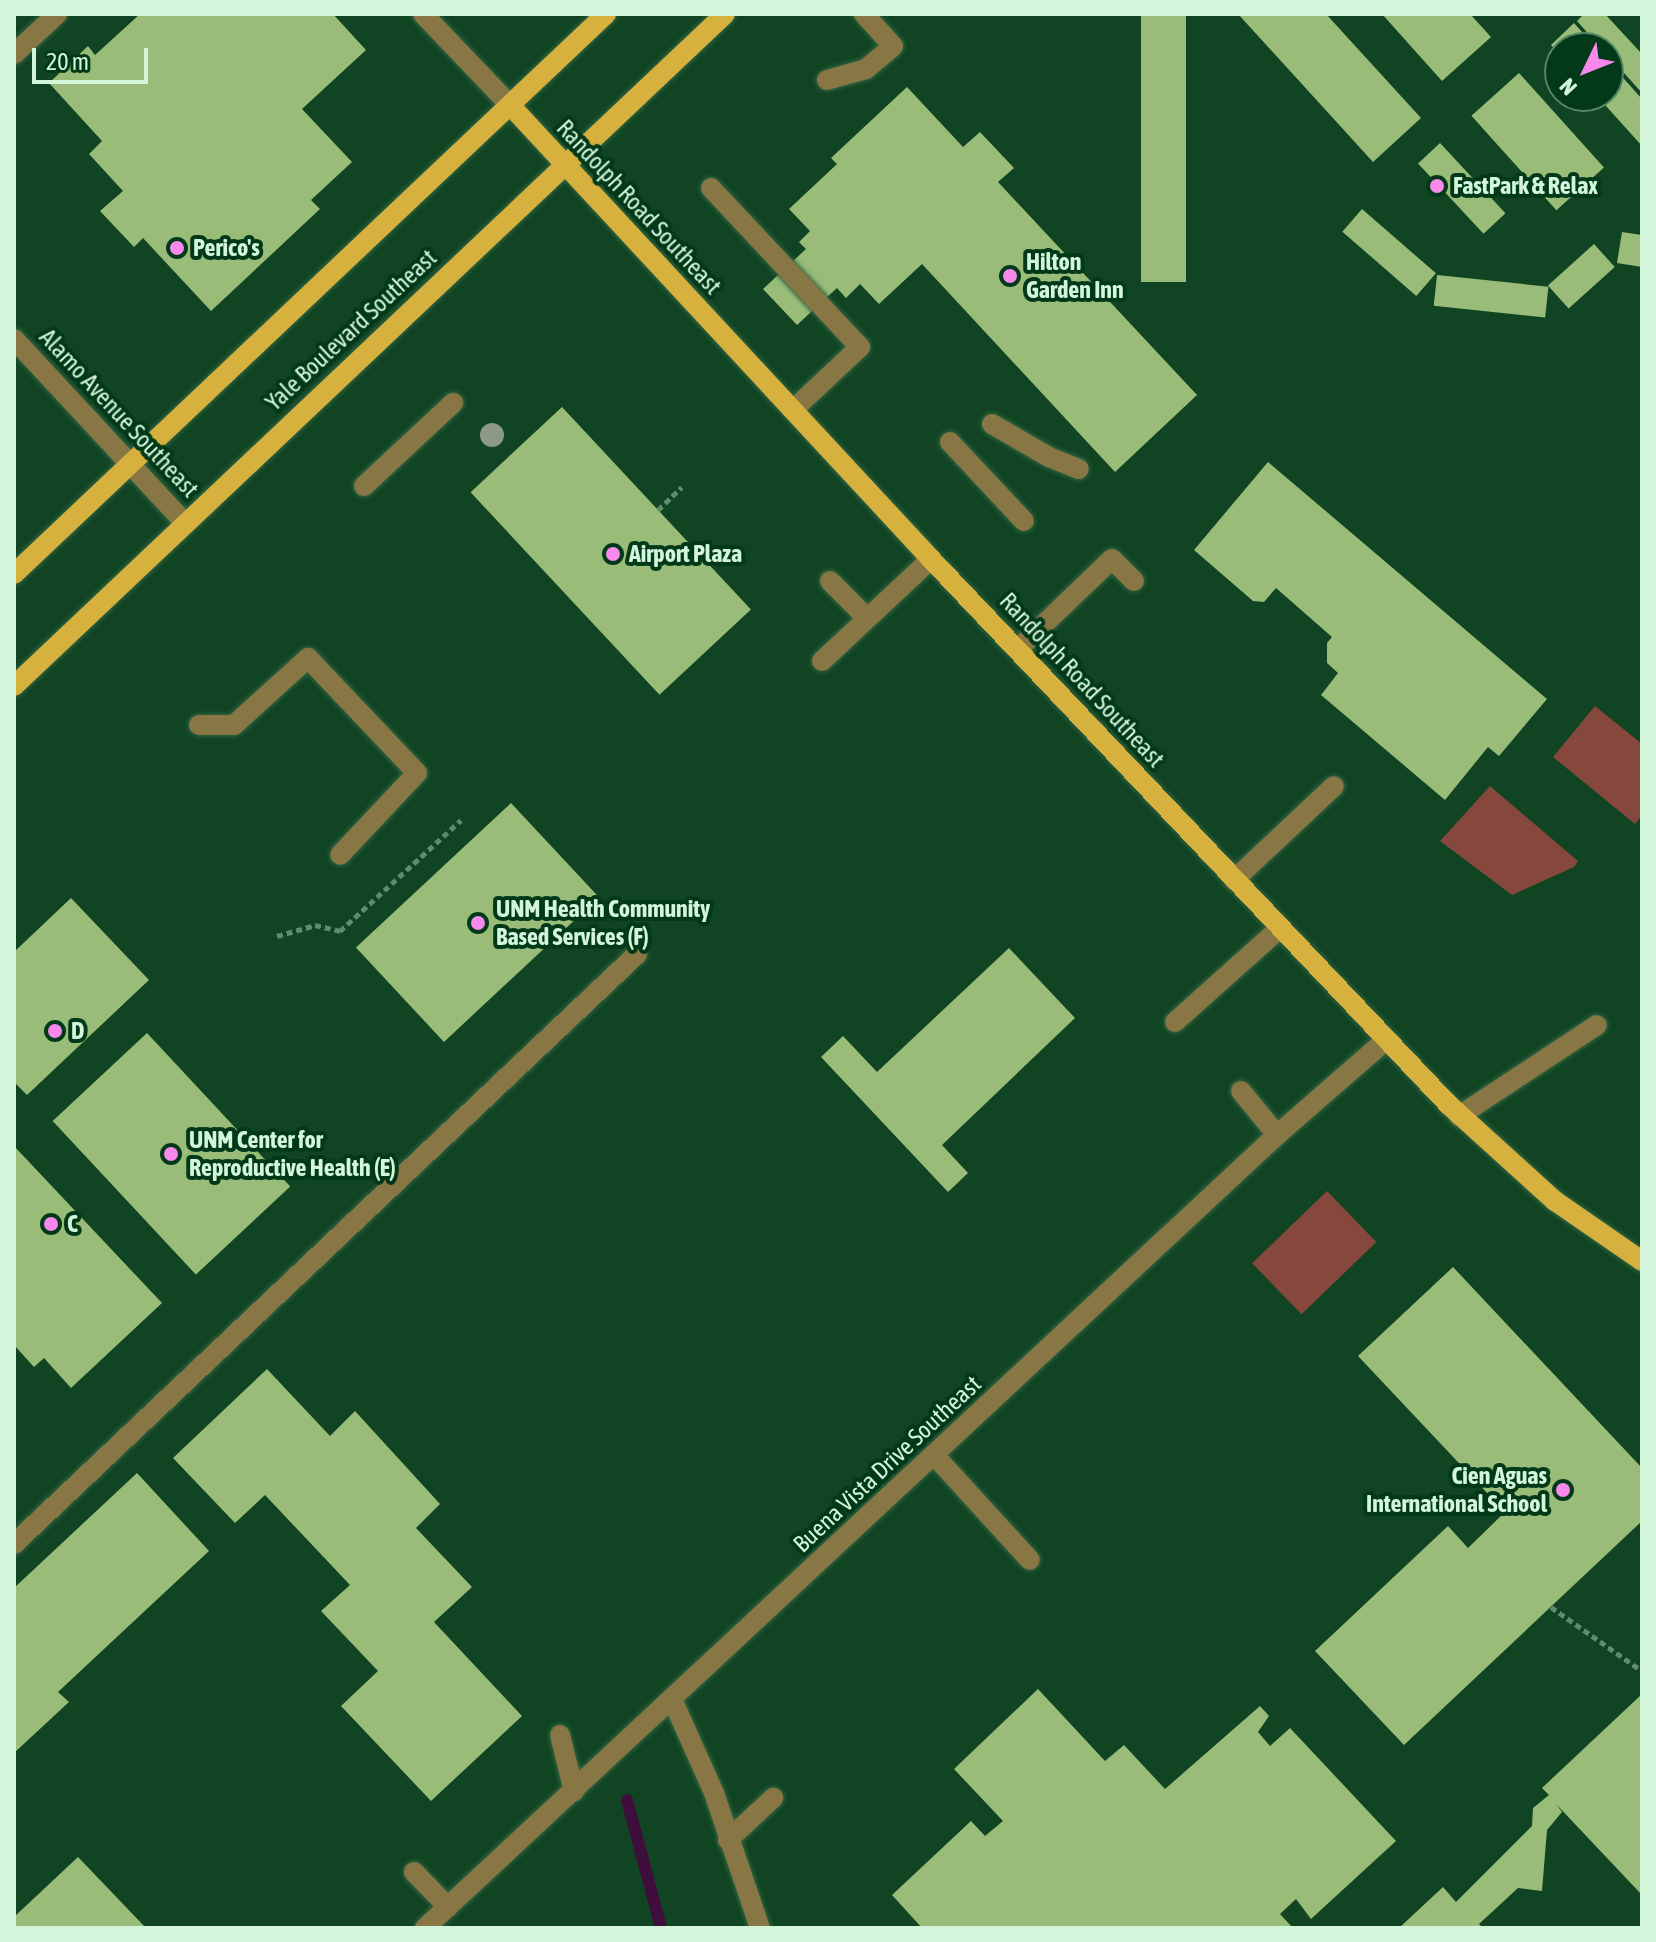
<!DOCTYPE html>
<html>
<head>
<meta charset="utf-8">
<style>
  body { margin:0 }
  #map { position:relative; width:1656px; height:1942px; overflow:hidden; background:#104422; font-family:"Asap Condensed",sans-serif }
  div>[style] { position:absolute }
  [style*='--x'] { left:calc(var(--x)*1px); top:calc(var(--y)*1px); width:calc(var(--w)*1px); rotate:calc(var(--a)*1deg) }
  .green>* { inset:0; background:#86473c; transform-origin:0 0 }
  .stream>* { height:12px; margin:-6px; padding:0 6px; transform-origin:6px; border-radius:6px; background:#400e3d }
  .building>* { inset:0; background:#99bd79; transform-origin:0 0 }
  .path>* { height:5px; margin-top:-2.5px; transform-origin:0; background:repeating-linear-gradient(90deg,#5f8c6c 0 6px,transparent 0 10px) }
  .roads { filter:drop-shadow(0 0 2px #336443) drop-shadow(0 0 2px #336443) }
  .minor>* { height:20px; margin:-10px; padding:0 10px; transform-origin:10px; border-radius:10px; background:#887644 }
  .major>* { height:20px; margin:-10px; padding:0 10px; transform-origin:10px; border-radius:10px; background:#d6b13e }
  .trees>* { width:24px; height:24px; margin:-12px; border-radius:50%; background:#8d9987 }
  .dots>* { width:22px; height:22px; translate:-50% -50%; box-sizing:border-box; border:4px solid #023918; border-radius:50% }
  span { translate:-50% -50%; white-space:nowrap; text-align:center; line-height:1.15; -webkit-text-stroke:8px #023918; paint-order:stroke }
  .poi-label { font-size:24px; color:#d3f5da; font-weight:700 }
  .left { translate:0 -50%; text-align:left }
  .right { translate:-100% -50%; text-align:right }
  .street-label { font-size:24px; color:#d3f5da }
  .frame { position:absolute; inset:0; border:16px solid #d3f5da; pointer-events:none }
  .north { position:absolute; left:1544px; top:32px; width:80px; height:80px; box-sizing:border-box; background:#023918; border:2px solid #568466; border-radius:50%; rotate:227deg; font-size:22px; font-weight:700; line-height:32px; text-align:center; color:#d3f5da }
  .north::after { content:''; display:block; margin:auto; width:28px; height:36px; background:#f788ec; clip-path:polygon(50% 0,100% 100%,50% 72%,0 100%) }
  .scale { position:absolute; left:32px; top:48px; width:116px; height:36px; box-sizing:border-box; border:4px solid #d3f5da; border-top:0; padding-left:10px; font-size:24px; line-height:28px; white-space:nowrap; color:#d3f5da; -webkit-text-stroke:6px #023918; paint-order:stroke }
</style>
</head>
<body>
<div id="map">
  <div class="green">
    <i style="clip-path:polygon(1595px 706px,1642px 744px,1642px 815px,1635px 824px,1553px 757px)"></i>
    <i style="clip-path:polygon(1490px 786px,1578px 861px,1574px 867px,1512px 895px,1440px 841px)"></i>
    <i style="left:1327px;top:1191px;width:71px;height:104px;rotate:46deg"></i>
  </div>
  <div class="stream">
    <i style="--x:627;--y:1800;--w:132;--a:75.1"></i>
  </div>
  <div class="building">
    <i style="clip-path:polygon(140px 14px,333px 14px,366px 50px,302px 109px,352px 162px,311px 200px,320px 209px,211px 311px,143px 238px,134px 247px,100px 211px,123px 191px,89px 154px,102px 141px,49px 83px,88px 46px,95px 55px)"></i>
    <i style="left:1141px;top:14px;width:45px;height:268px"></i>
    <i style="clip-path:polygon(1238px 14px,1326px 14px,1421px 118px,1373px 162px)"></i>
    <i style="clip-path:polygon(1382px 14px,1470px 14px,1491px 37px,1442px 81px)"></i>
    <i style="clip-path:polygon(1584px 14px,1605px 14px,1642px 54px,1642px 93px,1608px 55px,1608px 48px,1601px 48px,1577px 21px)"></i>
    <i style="clip-path:polygon(1574px 23px,1596px 48px,1560px 48px,1560px 55px,1551px 45px)"></i>
    <i style="clip-path:polygon(1608px 61px,1642px 99px,1642px 146px,1597px 96px,1608px 96px)"></i>
    <i style="left:1519px;top:73px;width:127px;height:64px;rotate:48deg"></i>
    <i style="clip-path:polygon(907px 87px,963px 147px,980px 132px,1014px 168px,998px 182px,1197px 395px,1115px 472px,922px 264px,879px 304px,860px 284px,846px 298px,837px 288px,797px 325px,763px 289px,806px 249px,799px 242px,810px 231px,789px 209px,837px 164px,831px 158px)"></i>
    <i style="left:1440px;top:143px;width:96px;height:30px;rotate:47deg"></i>
    <i style="left:1362px;top:209px;width:98px;height:30px;rotate:41deg"></i>
    <i style="clip-path:polygon(1622px 232px,1642px 235px,1642px 267px,1617px 263px)"></i>
    <i style="left:1594px;top:244px;width:31px;height:62px;rotate:48deg"></i>
    <i style="left:1437px;top:275px;width:112px;height:31px;rotate:6deg"></i>
    <i style="left:562px;top:407px;width:277px;height:125px;rotate:47deg"></i>
    <i style="clip-path:polygon(1268px 462px,1547px 699px,1499px 756px,1488px 747px,1445px 800px,1321px 695px,1338px 673px,1327px 663px,1327px 643px,1332px 637px,1276px 588px,1264px 602px,1253px 601px,1194px 550px)"></i>
    <i style="left:511px;top:803px;width:129px;height:212px;rotate:47deg"></i>
    <i style="clip-path:polygon(71px 898px,149px 980px,27px 1095px,14px 1082px,14px 952px)"></i>
    <i style="clip-path:polygon(1009px 948px,1075px 1018px,942px 1145px,968px 1173px,948px 1192px,821px 1057px,843px 1036px,877px 1072px)"></i>
    <i style="left:147px;top:1033px;width:210px;height:129px;rotate:47deg"></i>
    <i style="clip-path:polygon(14px 1146px,162px 1303px,71px 1388px,44px 1358px,34px 1367px,14px 1345px)"></i>
    <i style="clip-path:polygon(1453px 1267px,1642px 1468px,1642px 1521px,1404px 1745px,1315px 1651px,1448px 1526px,1468px 1548px,1505px 1512px,1358px 1356px)"></i>
    <i style="clip-path:polygon(267px 1369px,330px 1436px,355px 1411px,440px 1504px,416px 1528px,472px 1587px,434px 1622px,522px 1716px,431px 1801px,341px 1706px,378px 1671px,321px 1611px,350px 1585px,265px 1495px,235px 1523px,173px 1458px)"></i>
    <i style="clip-path:polygon(137px 1473px,209px 1551px,58px 1692px,69px 1702px,14px 1753px,14px 1588px)"></i>
    <i style="clip-path:polygon(1038px 1689px,1105px 1761px,1124px 1745px,1165px 1789px,1260px 1706px,1269px 1716px,1258px 1732px,1270px 1746px,1290px 1728px,1396px 1841px,1311px 1919px,1296px 1899px,1280px 1914px,1293px 1928px,922px 1928px,892px 1895px,971px 1821px,985px 1836px,1003px 1821px,954px 1769px)"></i>
    <i style="clip-path:polygon(1642px 1694px,1642px 1895px,1556px 1804px,1562px 1812px,1547px 1830px,1542px 1891px,1518px 1888px,1479px 1924px,1483px 1928px,1399px 1928px,1443px 1887px,1456px 1902px,1532px 1826px,1533px 1808px,1549px 1795px,1542px 1788px)"></i>
    <i style="clip-path:polygon(78px 1857px,146px 1928px,14px 1928px,14px 1917px)"></i>
  </div>
  <div class="path">
    <i style="--x:658;--y:510;--w:33;--a:-44"></i>
    <i style="--x:277;--y:936;--w:40;--a:-16"></i>
    <i style="--x:315;--y:925;--w:26;--a:13"></i>
    <i style="--x:340;--y:931;--w:164;--a:-42.5"></i>
    <i style="--x:1551;--y:1607;--w:111;--a:35.1"></i>
  </div>
  <div class="roads">
    <div class="minor">
      <i style="--x:423;--y:14;--w:126;--a:46.3"></i>
      <i style="--x:14;--y:54;--w:59;--a:-42.9"></i>
      <i style="--x:827;--y:80;--w:41;--a:-15.8"></i>
      <i style="--x:866;--y:69;--w:35;--a:-40"></i>
      <i style="--x:893;--y:46;--w:43;--a:-132.2"></i>
      <i style="--x:711;--y:188;--w:218;--a:46.9"></i>
      <i style="--x:860;--y:347;--w:92;--a:136.8"></i>
      <i style="--x:14;--y:339;--w:251;--a:47.1"></i>
      <i style="--x:992;--y:424;--w:66;--a:30.1"></i>
      <i style="--x:1049;--y:457;--w:32;--a:22"></i>
      <i style="--x:950;--y:442;--w:108;--a:46.9"></i>
      <i style="--x:364;--y:486;--w:122;--a:-43"></i>
      <i style="--x:830;--y:581;--w:52;--a:45"></i>
      <i style="--x:1018;--y:649;--w:130;--a:-43.8"></i>
      <i style="--x:1112;--y:559;--w:31;--a:45"></i>
      <i style="--x:822;--y:661;--w:149;--a:-43.1"></i>
      <i style="--x:199;--y:725;--w:35;--a:0"></i>
      <i style="--x:234;--y:725;--w:100;--a:-42.2"></i>
      <i style="--x:308;--y:658;--w:158;--a:46.5"></i>
      <i style="--x:417;--y:773;--w:112;--a:133.2"></i>
      <i style="--x:1234;--y:880;--w:137;--a:-43.2"></i>
      <i style="--x:1175;--y:1022;--w:140;--a:-41.8"></i>
      <i style="--x:1241;--y:1091;--w:57;--a:50.7"></i>
      <i style="--x:1459;--y:1116;--w:165;--a:-33.4"></i>
      <i style="--x:934;--y:1455;--w:142;--a:47.6"></i>
      <i style="--x:14;--y:1544;--w:858;--a:-43.44"></i>
      <i style="--x:672;--y:1699;--w:103;--a:65.9"></i>
      <i style="--x:714;--y:1793;--w:143;--a:71.2"></i>
      <i style="--x:560;--y:1735;--w:58;--a:76"></i>
      <i style="--x:728;--y:1840;--w:62;--a:-43"></i>
      <i style="--x:414;--y:1872;--w:49;--a:45.8"></i>
      <i style="--x:425;--y:1928;--w:1164;--a:-42.95"></i>
      <i style="--x:1277;--y:1135;--w:145;--a:-41.1"></i>
    </div>
    <div class="major">
      <i style="--x:510;--y:105;--w:619;--a:47.16"></i>
      <i style="--x:931;--y:559;--w:753;--a:46.51"></i>
      <i style="--x:1449;--y:1105;--w:143;--a:42.2"></i>
      <i style="--x:1555;--y:1201;--w:106;--a:34.6"></i>
      <i style="--x:14;--y:574;--w:815;--a:-43.41"></i>
      <i style="--x:14;--y:686;--w:978;--a:-43.38"></i>
    </div>
  </div>
  <div class="trees">
    <i style="left:492px;top:435px"></i>
  </div>
  <div class="dots">
    <i style="left:1437px;top:186px;background:#f788ec"></i>
    <i style="left:177px;top:248px;background:#f788ec"></i>
    <i style="left:1010px;top:276px;background:#f788ec"></i>
    <i style="left:613px;top:554px;background:#f788ec"></i>
    <i style="left:478px;top:923px;background:#f788ec"></i>
    <i style="left:55px;top:1031px;background:#f788ec"></i>
    <i style="left:171px;top:1154px;background:#f788ec"></i>
    <i style="left:51px;top:1224px;background:#f788ec"></i>
    <i style="left:1563px;top:1490px;background:#f788ec"></i>
  </div>
  <div class="poi-label">
    <span class="left" style="left:1453px;top:186px">FastPark &amp; Relax</span>
    <span class="left" style="left:193px;top:248px">Perico's</span>
    <span class="left" style="left:1026px;top:276px">Hilton<br>Garden Inn</span>
    <span class="left" style="left:629px;top:554px">Airport Plaza</span>
    <span class="left" style="left:496px;top:923px">UNM Health Community<br>Based Services (F)</span>
    <span class="left" style="left:71px;top:1031px">D</span>
    <span class="left" style="left:189px;top:1154px">UNM Center for<br>Reproductive Health (E)</span>
    <span class="left" style="left:67px;top:1224px">C</span>
    <span class="right" style="left:1547px;top:1490px">Cien Aguas<br>International School</span>
  </div>
  <div class="street-label">
    <span style="left:639px;top:207px;rotate:47deg">Randolph Road Southeast</span>
    <span style="left:351px;top:330px;rotate:-43deg">Yale Boulevard Southeast</span>
    <span style="left:119px;top:413px;rotate:47deg">Alamo Avenue Southeast</span>
    <span style="left:1082px;top:680px;rotate:47deg">Randolph Road Southeast</span>
    <span style="left:887px;top:1464px;rotate:-43deg">Buena Vista Drive Southeast</span>
  </div>
  <div class="frame"></div>
  <div class="north">N</div>
  <div class="scale">20 m</div>
</div>
</body>
</html>
